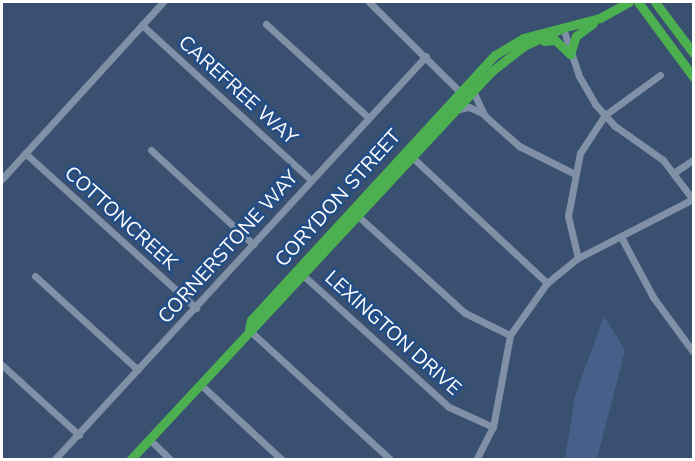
<!DOCTYPE html>
<html>
<head>
<meta charset="utf-8">
<style>
  body { margin:0 }
  #map { position:relative; width:695px; height:461px; overflow:hidden; background:#395070; font-family:"Nunito Sans",sans-serif }
  div>[style] { position:absolute }
  [style*='--x'] { left:calc(var(--x)*1px); top:calc(var(--y)*1px); width:calc(var(--w)*1px); rotate:calc(var(--a)*1deg) }
  .water>* { inset:0; background:#456189 }
  .street>* { height:7px; margin:-3.5px; padding:0 3.5px; transform-origin:3.5px; border-radius:3.5px; background:#8090a6 }
  .fast>* { height:9px; margin:-4.5px; padding:0 4.5px; transform-origin:4.5px; border-radius:4.5px; background:#4caf50 }
  span { translate:-50% -50%; white-space:nowrap; text-align:center; line-height:1.15; -webkit-text-stroke:5px #234d86; paint-order:stroke }
  .street-label { font-size:20px; color:#fff }
  .frame { position:absolute; inset:0; border:3px solid #fff; pointer-events:none }
</style>
</head>
<body>
<div id="map">
  <div class="water">
    <i style="clip-path:polygon(604px 316px,625px 350px,597px 459px,565px 459px,575px 396px)"></i>
  </div>
  <div class="street">
    <i style="--x:369;--y:2;--w:127;--a:44.7"></i>
    <i style="--x:266;--y:24;--w:139;--a:42.4"></i>
    <i style="--x:142;--y:25;--w:229;--a:42.5"></i>
    <i style="--x:563;--y:28;--w:51;--a:71.6"></i>
    <i style="--x:579;--y:76;--w:32;--a:60"></i>
    <i style="--x:595;--y:104;--w:30;--a:48"></i>
    <i style="--x:615;--y:126;--w:59;--a:35.3"></i>
    <i style="--x:663;--y:160;--w:51;--a:52.9"></i>
    <i style="--x:473;--y:91;--w:26;--a:65"></i>
    <i style="--x:484;--y:115;--w:47;--a:41.5"></i>
    <i style="--x:519;--y:146;--w:60;--a:26.6"></i>
    <i style="--x:459;--y:109;--w:10;--a:-11"></i>
    <i style="--x:469;--y:107;--w:14;--a:25"></i>
    <i style="--x:151;--y:150;--w:139;--a:42.7"></i>
    <i style="--x:25;--y:153;--w:231;--a:42.2"></i>
    <i style="--x:413;--y:158;--w:183;--a:43"></i>
    <i style="--x:675;--y:172;--w:23;--a:-34"></i>
    <i style="--x:2;--y:179;--w:239;--a:-47.7"></i>
    <i style="--x:359;--y:217;--w:143;--a:42.2"></i>
    <i style="--x:465;--y:313;--w:50;--a:26.1"></i>
    <i style="--x:621;--y:237;--w:68;--a:61.9"></i>
    <i style="--x:653;--y:297;--w:69;--a:53.8"></i>
    <i style="--x:578;--y:258;--w:43;--a:-103.4"></i>
    <i style="--x:568;--y:216;--w:64;--a:-79.2"></i>
    <i style="--x:580;--y:153;--w:45;--a:-56.7"></i>
    <i style="--x:605;--y:115;--w:68;--a:-36"></i>
    <i style="--x:35;--y:276;--w:139;--a:42.4"></i>
    <i style="--x:305;--y:277;--w:194;--a:42.1"></i>
    <i style="--x:449;--y:407;--w:48;--a:24.4"></i>
    <i style="--x:249;--y:330;--w:193;--a:42.5"></i>
    <i style="--x:2;--y:365;--w:104;--a:42.3"></i>
    <i style="--x:200;--y:384;--w:112;--a:42.8"></i>
    <i style="--x:149;--y:439;--w:30;--a:44"></i>
    <i style="--x:54;--y:460;--w:549;--a:-47.36"></i>
    <i style="--x:476;--y:460;--w:37;--a:-63"></i>
    <i style="--x:493;--y:427;--w:94;--a:-79.5"></i>
    <i style="--x:510;--y:335;--w:64;--a:-54.6"></i>
    <i style="--x:547;--y:283;--w:40;--a:-39"></i>
    <i style="--x:578;--y:258;--w:129;--a:-27.2"></i>
  </div>
  <div class="fast">
    <i style="--x:638;--y:2;--w:94;--a:53.6"></i>
    <i style="--x:655;--y:2;--w:65;--a:53.1"></i>
    <i style="--x:544;--y:41;--w:11;--a:-5"></i>
    <i style="--x:555;--y:40;--w:21;--a:43"></i>
    <i style="--x:570;--y:54;--w:19;--a:-72"></i>
    <i style="--x:576;--y:36;--w:21;--a:-37"></i>
    <i style="--x:249;--y:330;--w:10;--a:-79"></i>
    <i style="--x:251;--y:320;--w:360;--a:-47.4"></i>
    <i style="--x:495;--y:55;--w:33;--a:-31"></i>
    <i style="--x:523;--y:38;--w:80;--a:-14.6"></i>
    <i style="--x:600;--y:18;--w:33;--a:-29"></i>
    <i style="--x:130;--y:460;--w:531;--a:-47.06"></i>
    <i style="--x:492;--y:71;--w:41;--a:-38"></i>
    <i style="--x:524;--y:46;--w:43;--a:-24.8"></i>
  </div>
  <div class="street-label">
    <span style="left:238px;top:90px;rotate:42deg">CAREFREE WAY</span>
    <span style="left:338px;top:198px;rotate:-48deg">CORYDON STREET</span>
    <span style="left:121px;top:218px;rotate:42deg">COTTONCREEK</span>
    <span style="left:228px;top:247px;rotate:-48deg">CORNERSTONE WAY</span>
    <span style="left:393px;top:333px;rotate:42deg">LEXINGTON DRIVE</span>
  </div>
  <div class="frame"></div>
</div>
</body>
</html>
